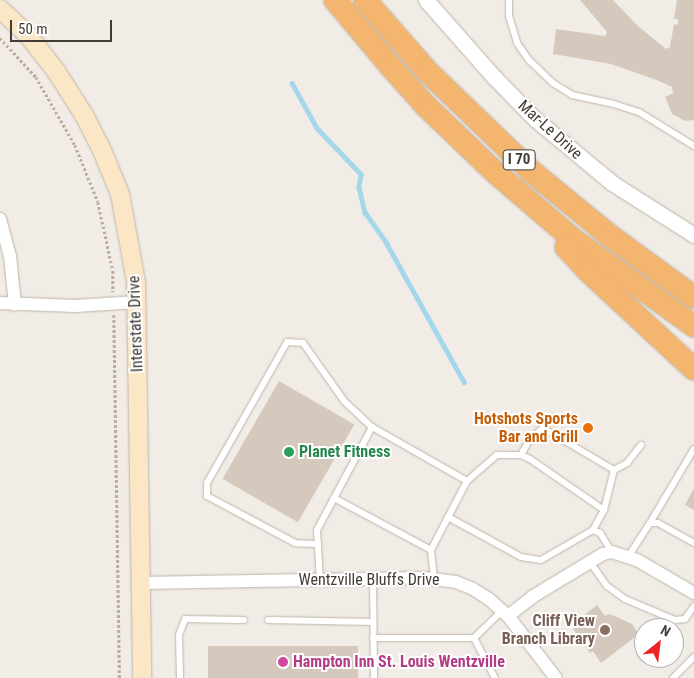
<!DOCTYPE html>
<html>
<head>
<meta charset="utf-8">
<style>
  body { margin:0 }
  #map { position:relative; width:694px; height:678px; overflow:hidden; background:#f1ece5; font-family:"Roboto Condensed",sans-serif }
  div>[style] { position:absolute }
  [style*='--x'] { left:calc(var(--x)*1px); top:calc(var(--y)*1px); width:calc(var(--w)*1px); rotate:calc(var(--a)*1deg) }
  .stream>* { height:4.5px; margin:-2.25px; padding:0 2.25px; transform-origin:2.25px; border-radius:2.25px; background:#a5d7eb }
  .building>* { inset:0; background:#d5c9be; transform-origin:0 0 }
  .path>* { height:2.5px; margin-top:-1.25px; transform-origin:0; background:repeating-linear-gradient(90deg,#bdac9b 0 2.5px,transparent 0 5px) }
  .roads { filter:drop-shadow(0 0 1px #bfb5ab) drop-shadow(0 0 1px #bfb5ab) }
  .service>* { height:6px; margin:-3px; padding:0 3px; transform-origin:3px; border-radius:3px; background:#fff }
  .minor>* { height:12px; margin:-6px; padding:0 6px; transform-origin:6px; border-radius:6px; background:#fff }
  .tertiary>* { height:15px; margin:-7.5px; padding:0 7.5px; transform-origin:7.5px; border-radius:7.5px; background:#fff }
  .secondary>* { height:18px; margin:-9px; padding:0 9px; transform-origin:9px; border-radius:9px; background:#fbe7c6 }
  .motorway>* { height:22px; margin:-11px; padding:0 11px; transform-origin:11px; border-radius:11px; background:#f4b56e }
  .dots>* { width:14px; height:14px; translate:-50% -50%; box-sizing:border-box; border:2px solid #fff; border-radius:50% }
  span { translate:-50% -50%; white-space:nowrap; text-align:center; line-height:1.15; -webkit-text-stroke:4px #fff; paint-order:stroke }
  .shield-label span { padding:1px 4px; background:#fff; border:1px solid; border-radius:4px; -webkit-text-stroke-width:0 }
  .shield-label { font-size:15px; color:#433c35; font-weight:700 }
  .street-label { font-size:16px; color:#433c35 }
  .food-label { font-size:16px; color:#c56008; font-weight:700 }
  .right { translate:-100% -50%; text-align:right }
  .leisure-label { font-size:16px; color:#27864d; font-weight:700 }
  .left { translate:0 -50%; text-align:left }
  .education-label { font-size:16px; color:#785e54; font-weight:700 }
  .hotel-label { font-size:16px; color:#b23c85; font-weight:700 }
  .north { position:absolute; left:634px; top:618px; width:50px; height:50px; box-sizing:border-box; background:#fff; border:1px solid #b4b1ae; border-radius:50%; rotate:29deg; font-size:14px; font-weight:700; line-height:20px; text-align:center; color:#433c35 }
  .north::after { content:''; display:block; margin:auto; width:18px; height:22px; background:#eb2622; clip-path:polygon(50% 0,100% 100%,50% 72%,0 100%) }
  .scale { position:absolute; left:10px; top:20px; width:102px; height:22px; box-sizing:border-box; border:2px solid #433c35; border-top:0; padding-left:6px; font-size:15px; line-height:18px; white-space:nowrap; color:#433c35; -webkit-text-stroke:4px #fff; paint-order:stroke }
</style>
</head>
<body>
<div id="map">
  <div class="stream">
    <i style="--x:292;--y:83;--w:51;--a:60.9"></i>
    <i style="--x:317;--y:128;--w:64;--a:46.3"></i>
    <i style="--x:361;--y:174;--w:13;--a:99"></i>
    <i style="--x:359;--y:187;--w:26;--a:77"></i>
    <i style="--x:365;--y:212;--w:39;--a:55"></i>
    <i style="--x:387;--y:244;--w:158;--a:60.8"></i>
  </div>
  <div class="building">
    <i style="clip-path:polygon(580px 0,613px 0,638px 26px,666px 49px,670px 47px,674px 24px,678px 25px,678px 19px,674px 19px,677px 0,694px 0,694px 120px,685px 121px,672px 114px,665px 97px,673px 93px,672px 87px,659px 81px,611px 64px,553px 54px,556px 29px,605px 36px,607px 32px)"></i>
    <i style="left:279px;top:381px;width:87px;height:113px;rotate:30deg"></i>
    <i style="clip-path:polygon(694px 488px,694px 510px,685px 505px)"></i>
    <i style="clip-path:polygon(597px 605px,605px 616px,610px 614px,632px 624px,639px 634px,601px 663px,593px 651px,590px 653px,571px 626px)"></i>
    <i style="left:208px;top:646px;width:150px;height:32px"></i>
  </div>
  <div class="path">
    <i style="--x:0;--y:38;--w:53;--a:47.3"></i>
    <i style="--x:36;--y:77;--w:78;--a:60.2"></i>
    <i style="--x:75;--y:145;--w:61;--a:68"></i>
    <i style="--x:98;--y:202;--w:71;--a:77.7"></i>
    <i style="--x:113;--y:271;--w:21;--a:90"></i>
    <i style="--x:114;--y:315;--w:363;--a:89.1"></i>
  </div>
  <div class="roads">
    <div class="service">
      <i style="--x:509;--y:0;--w:16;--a:90"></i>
      <i style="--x:509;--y:16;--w:28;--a:73"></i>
      <i style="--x:517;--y:43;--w:21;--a:55"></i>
      <i style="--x:529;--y:60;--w:33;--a:44"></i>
      <i style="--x:553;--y:83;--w:22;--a:32"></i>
      <i style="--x:572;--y:95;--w:43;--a:12.1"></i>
      <i style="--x:614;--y:104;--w:26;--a:18"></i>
      <i style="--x:639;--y:112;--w:65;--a:31.7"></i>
      <i style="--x:521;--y:455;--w:18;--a:-61"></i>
      <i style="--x:530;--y:439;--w:17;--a:-40"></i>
      <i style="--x:543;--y:428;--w:82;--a:30.6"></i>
      <i style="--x:467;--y:481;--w:40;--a:-41"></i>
      <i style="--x:497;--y:455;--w:24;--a:0"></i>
      <i style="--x:521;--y:455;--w:10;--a:24"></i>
      <i style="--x:530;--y:459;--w:90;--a:34.6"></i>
      <i style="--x:604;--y:510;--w:23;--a:119"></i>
      <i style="--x:593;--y:530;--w:8;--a:23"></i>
      <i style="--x:600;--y:533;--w:22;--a:58"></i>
      <i style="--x:334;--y:498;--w:110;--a:28.2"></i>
      <i style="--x:604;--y:510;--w:41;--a:-76"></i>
      <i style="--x:614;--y:470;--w:15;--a:-28"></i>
      <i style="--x:627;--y:463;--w:23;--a:-52"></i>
      <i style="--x:448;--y:517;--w:83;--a:28.7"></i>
      <i style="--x:521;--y:557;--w:20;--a:9"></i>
      <i style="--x:541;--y:560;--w:60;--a:-30"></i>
      <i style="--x:650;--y:523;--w:86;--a:-59.3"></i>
      <i style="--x:318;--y:544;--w:23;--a:-178"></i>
      <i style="--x:295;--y:543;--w:100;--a:-151.9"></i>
      <i style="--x:207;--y:496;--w:13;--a:-90"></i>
      <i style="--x:207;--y:483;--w:162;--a:-60.4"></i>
      <i style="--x:287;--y:342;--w:16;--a:4"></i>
      <i style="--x:303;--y:343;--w:72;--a:54.6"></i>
      <i style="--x:345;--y:402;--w:37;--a:43"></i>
      <i style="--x:628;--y:557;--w:40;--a:-57.1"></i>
      <i style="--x:650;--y:523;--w:8;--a:0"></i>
      <i style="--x:658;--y:523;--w:41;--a:29.1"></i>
      <i style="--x:590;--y:562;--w:29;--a:55"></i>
      <i style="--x:607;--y:586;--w:22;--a:36"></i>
      <i style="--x:625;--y:599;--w:54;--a:22.8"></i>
      <i style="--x:675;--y:620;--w:10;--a:-6"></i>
      <i style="--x:685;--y:619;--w:16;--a:-55"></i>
      <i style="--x:373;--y:579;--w:99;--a:89.4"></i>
      <i style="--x:320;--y:580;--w:50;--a:-93.4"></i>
      <i style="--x:317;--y:530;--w:117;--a:-61.9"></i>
      <i style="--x:372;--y:427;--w:109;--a:29.6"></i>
      <i style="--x:467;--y:481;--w:78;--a:117.6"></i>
      <i style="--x:431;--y:550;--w:29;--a:84"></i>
      <i style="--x:268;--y:620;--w:105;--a:1.1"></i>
      <i style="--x:373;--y:638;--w:101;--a:0"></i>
      <i style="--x:474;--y:638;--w:45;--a:62.3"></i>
      <i style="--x:474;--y:638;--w:39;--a:-44"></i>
      <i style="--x:180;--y:678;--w:43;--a:-91.3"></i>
      <i style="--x:179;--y:635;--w:17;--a:-69"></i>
      <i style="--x:185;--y:619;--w:59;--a:1"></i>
      <i style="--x:673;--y:678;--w:30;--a:-45"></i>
    </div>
    <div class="minor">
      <i style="--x:0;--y:219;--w:38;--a:75"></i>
      <i style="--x:10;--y:256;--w:49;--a:84.2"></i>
      <i style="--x:0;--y:303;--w:75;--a:2.3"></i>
      <i style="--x:75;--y:306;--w:62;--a:-3.7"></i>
      <i style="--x:141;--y:583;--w:283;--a:-1"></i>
      <i style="--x:424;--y:578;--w:32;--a:7"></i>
      <i style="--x:456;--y:582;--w:18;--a:22"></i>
      <i style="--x:473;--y:589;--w:19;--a:32"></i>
      <i style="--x:489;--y:599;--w:25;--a:42"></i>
      <i style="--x:508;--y:616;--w:78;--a:52.3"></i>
      <i style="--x:508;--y:616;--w:31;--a:-38"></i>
      <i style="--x:532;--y:597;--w:83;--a:-31.2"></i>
      <i style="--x:603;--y:554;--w:9;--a:-13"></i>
      <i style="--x:612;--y:552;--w:26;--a:18"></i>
      <i style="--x:637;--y:560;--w:66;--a:30.1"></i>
    </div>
    <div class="tertiary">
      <i style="--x:426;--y:0;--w:103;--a:48.6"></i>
      <i style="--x:494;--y:77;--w:59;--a:45.7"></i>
      <i style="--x:535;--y:119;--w:100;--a:39.7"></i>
      <i style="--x:612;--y:183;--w:97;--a:32.4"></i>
    </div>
    <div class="secondary">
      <i style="--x:0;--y:9;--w:37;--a:43"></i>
      <i style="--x:27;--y:34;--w:47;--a:51.9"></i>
      <i style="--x:56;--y:71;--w:52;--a:57.5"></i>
      <i style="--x:84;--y:115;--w:37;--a:63"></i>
      <i style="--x:101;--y:148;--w:50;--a:67.6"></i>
      <i style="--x:120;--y:194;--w:89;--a:79.7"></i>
      <i style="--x:136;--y:282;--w:396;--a:89.1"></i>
    </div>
    <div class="motorway">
      <i style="--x:335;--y:0;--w:89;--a:50"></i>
      <i style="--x:392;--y:68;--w:51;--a:48.2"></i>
      <i style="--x:426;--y:106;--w:98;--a:43.8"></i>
      <i style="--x:497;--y:174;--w:101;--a:40.6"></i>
      <i style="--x:574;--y:240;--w:148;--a:35.6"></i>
      <i style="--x:365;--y:0;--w:94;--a:48.9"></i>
      <i style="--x:427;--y:71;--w:146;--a:43.9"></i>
      <i style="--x:532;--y:172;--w:101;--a:39.4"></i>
      <i style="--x:610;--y:236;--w:104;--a:36"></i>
      <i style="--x:566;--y:247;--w:33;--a:47"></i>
      <i style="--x:588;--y:271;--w:144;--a:42.8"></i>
    </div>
  </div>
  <div class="dots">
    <i style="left:588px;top:428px;background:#e8710a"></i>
    <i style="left:289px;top:452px;background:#2e9e5b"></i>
    <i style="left:605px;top:630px;background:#8d6e63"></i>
    <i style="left:283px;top:662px;background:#d1479c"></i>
  </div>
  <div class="shield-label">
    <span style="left:519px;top:160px">I 70</span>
  </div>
  <div class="street-label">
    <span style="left:550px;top:130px;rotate:42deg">Mar-Le Drive</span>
    <span style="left:136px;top:324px;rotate:-92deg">Interstate Drive</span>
    <span style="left:369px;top:580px">Wentzville Bluffs Drive</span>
  </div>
  <div class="food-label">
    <span class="right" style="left:578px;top:428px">Hotshots Sports<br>Bar and Grill</span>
  </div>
  <div class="leisure-label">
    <span class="left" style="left:299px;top:452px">Planet Fitness</span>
  </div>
  <div class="education-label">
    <span class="right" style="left:595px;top:630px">Cliff View<br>Branch Library</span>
  </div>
  <div class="hotel-label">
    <span class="left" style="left:293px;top:662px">Hampton Inn St. Louis Wentzville</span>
  </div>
  <div class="north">N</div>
  <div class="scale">50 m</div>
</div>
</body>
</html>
